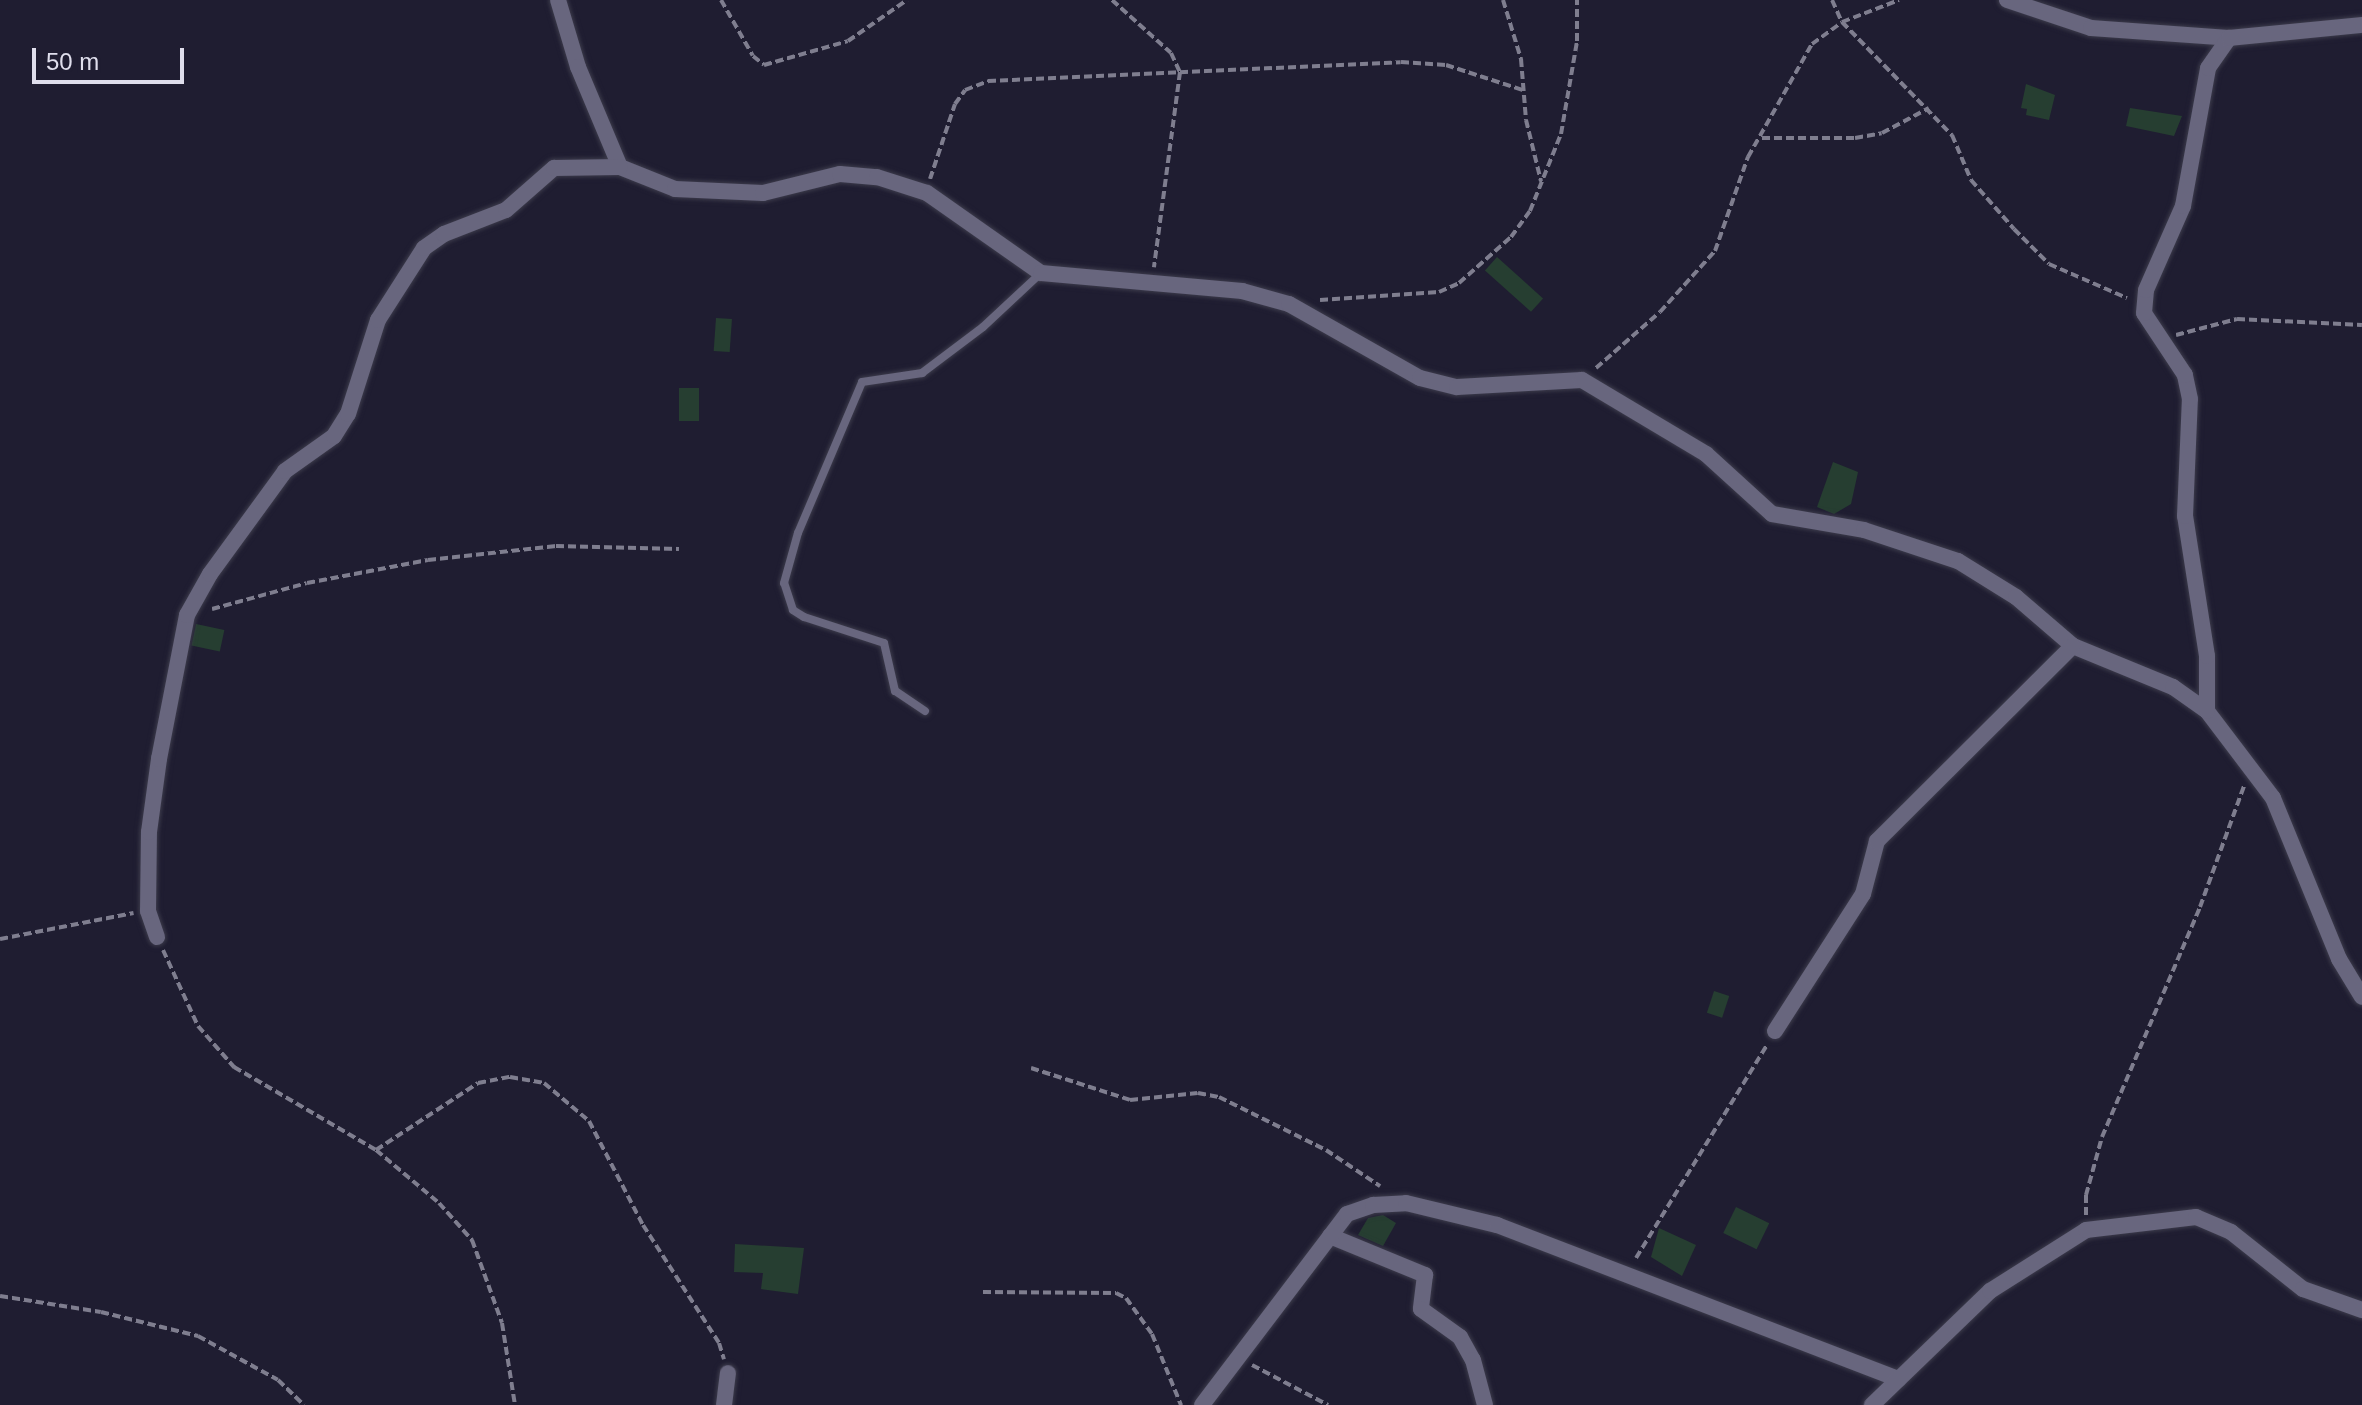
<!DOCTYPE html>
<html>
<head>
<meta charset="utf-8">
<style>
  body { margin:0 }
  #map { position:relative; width:2362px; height:1405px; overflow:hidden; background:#1f1d31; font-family:Helvetica,sans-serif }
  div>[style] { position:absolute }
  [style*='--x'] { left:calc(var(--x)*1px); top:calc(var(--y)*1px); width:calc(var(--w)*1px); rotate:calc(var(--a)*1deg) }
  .building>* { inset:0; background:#263e31; transform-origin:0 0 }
  .path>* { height:4px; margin-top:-2px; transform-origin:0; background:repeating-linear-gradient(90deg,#7f7e8f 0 8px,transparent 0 12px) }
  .roads { filter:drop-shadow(0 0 2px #3c3b4b) drop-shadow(0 0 2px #3c3b4b) }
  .service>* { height:8px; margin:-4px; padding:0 4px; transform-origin:4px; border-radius:4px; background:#68667e }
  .minor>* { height:16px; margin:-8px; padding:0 8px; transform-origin:8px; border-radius:8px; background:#68667e }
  span { translate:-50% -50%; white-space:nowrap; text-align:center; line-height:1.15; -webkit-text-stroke:7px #1f1d31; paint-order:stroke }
  .scale { position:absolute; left:32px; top:48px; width:152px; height:36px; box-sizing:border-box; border:4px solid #dfdeec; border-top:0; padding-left:10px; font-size:24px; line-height:28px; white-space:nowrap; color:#dfdeec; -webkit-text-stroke:6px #1f1d31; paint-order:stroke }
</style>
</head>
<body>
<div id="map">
  <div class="building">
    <i style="clip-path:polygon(2026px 84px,2055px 95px,2049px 120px,2026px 115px,2027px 109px,2021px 108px)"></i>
    <i style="clip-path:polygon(2130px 108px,2182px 116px,2174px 136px,2126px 126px)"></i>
    <i style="left:1497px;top:257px;width:62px;height:18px;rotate:42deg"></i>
    <i style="left:716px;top:318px;width:16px;height:33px;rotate:4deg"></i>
    <i style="left:679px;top:388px;width:20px;height:33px"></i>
    <i style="clip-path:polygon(1833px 462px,1858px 472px,1851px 504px,1834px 514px,1817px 507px)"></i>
    <i style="left:196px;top:624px;width:29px;height:22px;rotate:12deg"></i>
    <i style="left:1714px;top:991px;width:16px;height:23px;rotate:18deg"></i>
    <i style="left:1736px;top:1207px;width:37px;height:29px;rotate:26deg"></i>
    <i style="clip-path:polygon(1383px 1215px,1396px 1223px,1383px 1246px,1358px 1235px,1368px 1218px)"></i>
    <i style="clip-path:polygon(1659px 1228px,1696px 1245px,1682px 1276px,1651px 1257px)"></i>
    <i style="clip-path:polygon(735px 1244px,804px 1248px,798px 1294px,761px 1289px,763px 1273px,734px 1272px)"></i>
  </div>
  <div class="path">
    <i style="--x:721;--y:0;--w:64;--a:60.3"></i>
    <i style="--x:753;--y:56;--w:14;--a:39"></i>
    <i style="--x:764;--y:65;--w:87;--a:-15.9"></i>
    <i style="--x:848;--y:41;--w:72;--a:-34.8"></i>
    <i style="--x:1112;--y:0;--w:79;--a:41.9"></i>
    <i style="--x:1171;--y:53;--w:21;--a:65"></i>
    <i style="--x:1180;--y:72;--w:197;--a:97.6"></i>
    <i style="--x:1503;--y:0;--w:62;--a:73"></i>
    <i style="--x:1521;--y:59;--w:61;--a:85.3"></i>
    <i style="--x:1526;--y:120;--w:63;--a:76.2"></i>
    <i style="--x:1832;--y:0;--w:24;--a:66"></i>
    <i style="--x:1842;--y:22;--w:158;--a:45.8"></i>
    <i style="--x:1952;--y:135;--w:49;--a:67.1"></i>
    <i style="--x:1971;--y:180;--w:65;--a:48.7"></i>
    <i style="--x:2014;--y:229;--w:49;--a:45"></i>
    <i style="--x:2049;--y:264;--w:85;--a:23.6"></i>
    <i style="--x:1762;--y:138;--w:93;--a:0"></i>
    <i style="--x:1855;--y:138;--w:27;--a:-10"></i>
    <i style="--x:1882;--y:133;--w:53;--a:-28"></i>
    <i style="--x:930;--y:179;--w:79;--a:-71.6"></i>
    <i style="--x:955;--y:104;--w:17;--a:-54"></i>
    <i style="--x:965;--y:90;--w:25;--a:-21"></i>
    <i style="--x:988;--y:81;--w:413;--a:-2.6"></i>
    <i style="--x:1401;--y:62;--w:45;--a:3.8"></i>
    <i style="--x:1446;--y:65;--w:81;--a:18"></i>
    <i style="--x:1320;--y:300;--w:119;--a:-3.8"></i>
    <i style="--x:1439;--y:292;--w:22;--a:-24"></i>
    <i style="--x:1459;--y:283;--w:69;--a:-41.5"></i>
    <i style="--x:1511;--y:237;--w:32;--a:-54"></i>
    <i style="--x:1530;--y:211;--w:83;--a:-68.1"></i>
    <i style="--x:1561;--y:134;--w:94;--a:-80.2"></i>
    <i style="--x:1577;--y:41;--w:41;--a:-90"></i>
    <i style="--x:2176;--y:335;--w:63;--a:-14.7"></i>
    <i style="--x:2237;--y:319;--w:125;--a:2.7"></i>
    <i style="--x:1596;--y:368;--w:85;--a:-41.2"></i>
    <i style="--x:1660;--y:312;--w:82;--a:-48"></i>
    <i style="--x:1715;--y:251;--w:100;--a:-70.7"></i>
    <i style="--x:1748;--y:157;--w:130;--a:-60.5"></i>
    <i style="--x:1812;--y:44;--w:37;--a:-36"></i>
    <i style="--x:1842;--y:22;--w:61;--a:-21.1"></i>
    <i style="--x:212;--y:609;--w:98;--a:-15.3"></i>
    <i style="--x:307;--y:583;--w:123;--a:-10.8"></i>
    <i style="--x:428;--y:560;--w:129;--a:-6.2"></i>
    <i style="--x:556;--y:546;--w:123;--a:1.4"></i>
    <i style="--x:0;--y:939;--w:136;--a:-11"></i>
    <i style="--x:163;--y:950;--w:84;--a:65.3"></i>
    <i style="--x:198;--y:1026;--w:55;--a:48.7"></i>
    <i style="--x:234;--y:1067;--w:164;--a:30.3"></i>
    <i style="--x:376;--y:1150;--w:82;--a:40.1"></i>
    <i style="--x:439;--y:1203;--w:50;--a:48.3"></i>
    <i style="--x:472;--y:1240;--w:88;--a:70.1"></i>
    <i style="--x:502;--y:1323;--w:83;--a:81"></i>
    <i style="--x:1031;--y:1068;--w:104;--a:17.9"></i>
    <i style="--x:1130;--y:1100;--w:68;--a:-5.9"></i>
    <i style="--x:1198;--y:1093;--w:21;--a:11"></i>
    <i style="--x:1219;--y:1097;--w:119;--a:26.4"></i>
    <i style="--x:1326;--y:1150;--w:65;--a:33.7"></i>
    <i style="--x:376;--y:1150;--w:122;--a:-33.3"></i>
    <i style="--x:478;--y:1083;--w:33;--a:-11"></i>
    <i style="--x:510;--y:1077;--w:35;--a:10"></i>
    <i style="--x:544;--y:1083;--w:59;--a:40.2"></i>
    <i style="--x:589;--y:1121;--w:117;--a:62.6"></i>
    <i style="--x:643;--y:1225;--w:140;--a:57.2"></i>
    <i style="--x:719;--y:1343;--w:17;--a:73"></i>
    <i style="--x:2086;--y:1215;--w:20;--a:-90"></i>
    <i style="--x:2086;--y:1195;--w:60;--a:-74.6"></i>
    <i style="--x:2102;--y:1137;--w:250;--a:-66.9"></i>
    <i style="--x:2200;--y:907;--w:129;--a:-70"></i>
    <i style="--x:1636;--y:1258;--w:250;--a:-58.4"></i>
    <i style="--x:983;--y:1292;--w:133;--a:0.4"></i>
    <i style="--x:1116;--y:1293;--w:11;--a:27"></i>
    <i style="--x:1126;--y:1298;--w:44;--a:54.2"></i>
    <i style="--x:1152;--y:1334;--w:77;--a:67.8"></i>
    <i style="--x:0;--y:1296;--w:102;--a:9"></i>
    <i style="--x:101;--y:1312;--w:100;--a:13.9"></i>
    <i style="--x:198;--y:1336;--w:91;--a:28.8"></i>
    <i style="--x:278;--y:1380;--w:36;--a:44"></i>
    <i style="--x:1252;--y:1365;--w:86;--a:27.8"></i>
  </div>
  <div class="roads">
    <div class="service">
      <i style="--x:925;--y:711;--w:36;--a:-146"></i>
      <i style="--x:895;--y:691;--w:49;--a:-102.9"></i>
      <i style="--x:884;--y:643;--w:84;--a:-162"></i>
      <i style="--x:804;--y:617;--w:13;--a:-148"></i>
      <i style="--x:793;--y:610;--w:28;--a:-108"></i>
      <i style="--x:784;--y:583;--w:52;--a:-74.4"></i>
      <i style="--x:798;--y:533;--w:164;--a:-67"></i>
      <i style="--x:862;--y:382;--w:61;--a:-8.5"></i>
      <i style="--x:922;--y:373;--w:76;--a:-37"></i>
      <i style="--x:983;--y:327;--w:79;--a:-43"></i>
    </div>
    <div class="minor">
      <i style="--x:558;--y:0;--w:70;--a:73.4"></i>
      <i style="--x:578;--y:67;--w:108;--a:67.2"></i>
      <i style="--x:620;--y:167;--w:59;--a:21.8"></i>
      <i style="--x:675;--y:189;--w:88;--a:2.6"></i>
      <i style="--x:763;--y:193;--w:79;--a:-13.9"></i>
      <i style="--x:840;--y:174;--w:37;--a:5"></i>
      <i style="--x:877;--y:177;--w:52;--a:17.7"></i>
      <i style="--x:927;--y:193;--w:139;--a:35.1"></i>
      <i style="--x:1041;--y:273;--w:202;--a:5.1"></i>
      <i style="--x:1242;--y:291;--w:49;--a:15.5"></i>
      <i style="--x:1289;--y:304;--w:150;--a:29.5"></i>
      <i style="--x:1420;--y:378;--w:38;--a:14"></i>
      <i style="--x:1457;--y:387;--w:125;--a:-3.2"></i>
      <i style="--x:1582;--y:380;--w:144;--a:30.8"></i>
      <i style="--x:1706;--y:454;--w:89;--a:42.3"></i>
      <i style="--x:1772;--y:514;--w:93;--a:9.9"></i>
      <i style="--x:1864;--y:530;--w:99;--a:18.3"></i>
      <i style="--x:1958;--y:561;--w:68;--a:31.8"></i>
      <i style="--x:2016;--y:597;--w:75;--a:40.7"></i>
      <i style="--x:2073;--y:646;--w:108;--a:22.3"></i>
      <i style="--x:2173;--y:687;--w:42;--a:35.2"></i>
      <i style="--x:2207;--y:711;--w:109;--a:52.8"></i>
      <i style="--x:2273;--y:798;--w:174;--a:67.7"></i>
      <i style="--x:2339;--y:959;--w:44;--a:58.8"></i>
      <i style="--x:2007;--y:0;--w:89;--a:18.4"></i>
      <i style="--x:2091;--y:28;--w:138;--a:4.1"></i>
      <i style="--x:2207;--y:711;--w:55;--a:-90"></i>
      <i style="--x:2207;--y:656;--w:142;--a:-98.9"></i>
      <i style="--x:2185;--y:516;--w:117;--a:-87.6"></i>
      <i style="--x:2190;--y:399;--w:25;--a:-102"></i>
      <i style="--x:2185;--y:375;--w:74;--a:-123.5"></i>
      <i style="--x:2144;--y:313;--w:23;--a:-85"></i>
      <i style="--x:2146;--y:290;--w:92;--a:-66.2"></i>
      <i style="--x:2183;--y:206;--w:140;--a:-79.7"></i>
      <i style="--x:2208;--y:68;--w:37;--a:-55"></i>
      <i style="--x:2229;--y:38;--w:134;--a:-5.6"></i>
      <i style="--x:157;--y:937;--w:28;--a:-109"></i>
      <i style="--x:148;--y:911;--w:79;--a:-89.3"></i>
      <i style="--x:149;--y:832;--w:74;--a:-82.2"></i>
      <i style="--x:159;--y:759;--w:147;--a:-79"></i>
      <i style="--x:187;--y:615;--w:47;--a:-60.7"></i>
      <i style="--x:210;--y:574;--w:127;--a:-53.9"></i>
      <i style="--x:285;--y:471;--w:60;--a:-35.5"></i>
      <i style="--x:334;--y:436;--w:26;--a:-58"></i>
      <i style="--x:348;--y:414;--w:99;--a:-72.3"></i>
      <i style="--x:378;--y:320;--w:85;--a:-57.4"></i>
      <i style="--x:424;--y:248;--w:24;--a:-35"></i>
      <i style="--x:444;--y:234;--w:66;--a:-21.2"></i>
      <i style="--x:506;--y:210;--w:64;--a:-41.2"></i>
      <i style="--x:554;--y:168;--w:66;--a:-0.9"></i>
      <i style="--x:1775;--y:1031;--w:163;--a:-57.3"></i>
      <i style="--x:1863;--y:894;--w:55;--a:-75.2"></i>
      <i style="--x:1877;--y:841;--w:276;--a:-44.9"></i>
      <i style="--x:1330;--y:1236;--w:103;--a:22.3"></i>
      <i style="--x:1425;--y:1275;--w:34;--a:97"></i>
      <i style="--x:1421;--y:1309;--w:48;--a:35.7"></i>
      <i style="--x:1460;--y:1337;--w:26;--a:61"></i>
      <i style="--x:1473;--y:1360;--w:47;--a:75.1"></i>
      <i style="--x:724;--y:1405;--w:32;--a:-83"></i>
      <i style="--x:1202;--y:1405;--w:240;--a:-52.8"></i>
      <i style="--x:1347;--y:1214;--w:28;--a:-19"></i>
      <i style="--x:1373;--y:1205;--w:33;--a:-3"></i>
      <i style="--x:1406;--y:1203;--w:94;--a:13.6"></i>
      <i style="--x:1497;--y:1225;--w:430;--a:21"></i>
      <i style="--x:1872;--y:1405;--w:164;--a:-44"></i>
      <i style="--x:1990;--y:1291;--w:114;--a:-32.4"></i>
      <i style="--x:2086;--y:1230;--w:111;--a:-6.7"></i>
      <i style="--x:2196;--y:1217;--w:38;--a:23"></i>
      <i style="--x:2231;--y:1232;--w:92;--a:38.4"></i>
      <i style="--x:2303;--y:1289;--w:63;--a:19.6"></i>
    </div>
  </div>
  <div class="scale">50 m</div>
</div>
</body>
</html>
